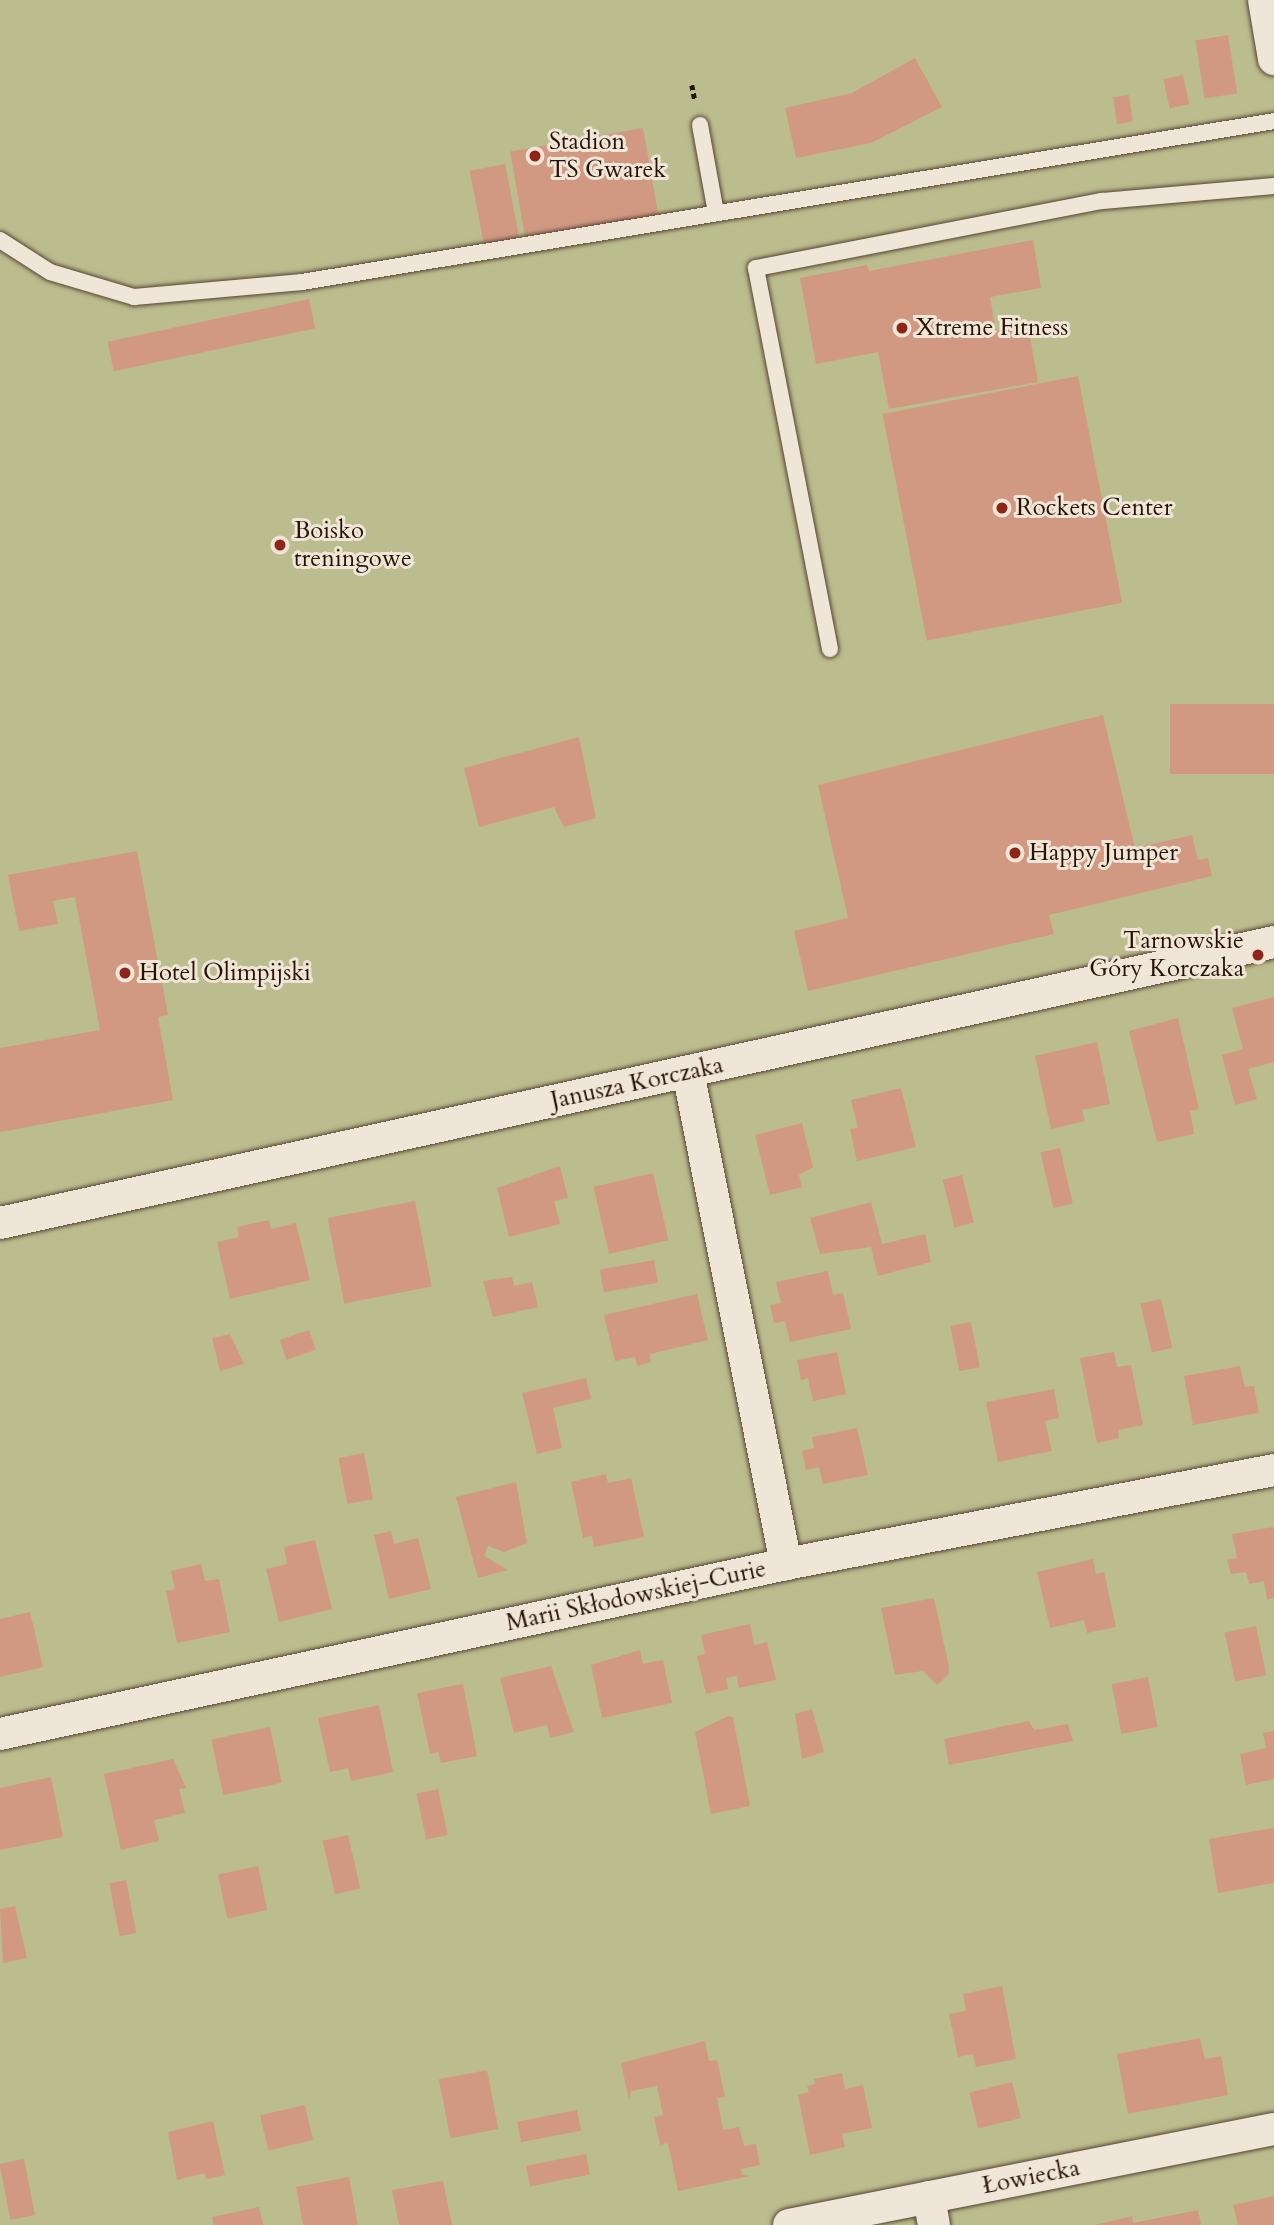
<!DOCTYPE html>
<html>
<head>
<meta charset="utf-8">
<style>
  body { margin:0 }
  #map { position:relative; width:1274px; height:2225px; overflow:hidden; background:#e7d9c1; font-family:Cardo,serif }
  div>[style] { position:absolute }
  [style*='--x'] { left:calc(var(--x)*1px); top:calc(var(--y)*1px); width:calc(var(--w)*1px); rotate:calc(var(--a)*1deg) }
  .green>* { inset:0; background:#bcbd8e; transform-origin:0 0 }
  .building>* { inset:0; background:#d19981; transform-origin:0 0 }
  .path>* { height:4.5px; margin-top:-2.25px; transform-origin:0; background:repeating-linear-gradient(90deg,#281206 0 5px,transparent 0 8.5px) }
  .roads { filter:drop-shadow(0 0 2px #584435) drop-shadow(0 0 2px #584435) }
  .lane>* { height:16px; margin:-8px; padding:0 8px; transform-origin:8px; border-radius:8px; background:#efe6d7 }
  .street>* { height:32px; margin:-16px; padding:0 16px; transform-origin:16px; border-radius:16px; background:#efe6d7 }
  .dots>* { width:19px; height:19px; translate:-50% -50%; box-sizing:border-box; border:4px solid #efe6d7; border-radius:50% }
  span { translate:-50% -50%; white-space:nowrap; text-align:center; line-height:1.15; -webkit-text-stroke:6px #efe6d7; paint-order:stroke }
  .poi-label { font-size:24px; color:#281206 }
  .left { translate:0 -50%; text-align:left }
  .right { translate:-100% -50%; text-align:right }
  .street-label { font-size:24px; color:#281206 }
</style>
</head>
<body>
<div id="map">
  <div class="green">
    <i style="left:0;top:0;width:1274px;height:2225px"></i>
  </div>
  <div class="building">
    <i style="left:1228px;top:35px;width:59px;height:33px;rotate:81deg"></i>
    <i style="clip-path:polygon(915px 58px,942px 107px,871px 143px,796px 158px,785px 108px,852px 93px)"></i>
    <i style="left:1183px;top:75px;width:30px;height:20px;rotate:78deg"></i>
    <i style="left:1129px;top:95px;width:27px;height:16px;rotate:82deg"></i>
    <i style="left:643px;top:128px;width:90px;height:135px;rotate:80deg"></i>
    <i style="left:505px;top:164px;width:82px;height:36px;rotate:79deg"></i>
    <i style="clip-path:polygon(1033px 240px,1041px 288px,990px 297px,996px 331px,1028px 325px,1038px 382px,889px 409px,878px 352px,816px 364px,800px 278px,867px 265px,869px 271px)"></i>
    <i style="left:309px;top:299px;width:30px;height:206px;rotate:78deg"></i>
    <i style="left:1078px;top:376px;width:231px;height:199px;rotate:79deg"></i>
    <i style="left:1274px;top:704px;width:70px;height:104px;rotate:90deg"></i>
    <i style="clip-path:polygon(1103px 715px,1135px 848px,1192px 835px,1198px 860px,1208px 858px,1212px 876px,1049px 915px,1054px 934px,808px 991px,794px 931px,848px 918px,818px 785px)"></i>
    <i style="clip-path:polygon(579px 737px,596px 818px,564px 827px,554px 807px,479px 827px,464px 768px)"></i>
    <i style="clip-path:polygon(137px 851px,168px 1015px,158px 1017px,173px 1100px,0 1132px,0 1048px,100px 1030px,75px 897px,53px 901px,58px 924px,19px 931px,8px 875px)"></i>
    <i style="clip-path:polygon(1274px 997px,1274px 1062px,1248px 1069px,1257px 1099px,1235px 1105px,1222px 1055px,1243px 1049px,1232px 1008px)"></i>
    <i style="clip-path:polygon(1178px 1018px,1199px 1109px,1190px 1111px,1194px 1134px,1157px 1142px,1129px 1031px)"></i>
    <i style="clip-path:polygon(1097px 1042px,1110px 1104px,1082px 1110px,1085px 1121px,1051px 1129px,1035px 1056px)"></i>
    <i style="clip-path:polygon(901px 1088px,916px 1147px,857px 1161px,850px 1129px,858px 1128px,851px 1100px)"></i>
    <i style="clip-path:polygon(802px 1123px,813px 1167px,799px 1175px,802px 1187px,770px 1195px,755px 1135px)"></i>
    <i style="left:1060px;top:1148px;width:57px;height:20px;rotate:77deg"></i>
    <i style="clip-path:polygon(560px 1166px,568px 1198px,554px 1201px,560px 1224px,509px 1237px,497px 1188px)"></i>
    <i style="left:653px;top:1173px;width:69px;height:61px;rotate:77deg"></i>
    <i style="left:962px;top:1175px;width:49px;height:20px;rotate:76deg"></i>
    <i style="left:415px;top:1201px;width:87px;height:89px;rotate:79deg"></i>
    <i style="clip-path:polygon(871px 1202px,882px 1244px,925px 1234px,931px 1262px,878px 1276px,871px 1247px,820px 1254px,810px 1218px)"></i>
    <i style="clip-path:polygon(269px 1220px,271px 1229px,296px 1223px,310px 1280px,230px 1299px,217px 1242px,239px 1237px,237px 1227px)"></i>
    <i style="left:654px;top:1260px;width:23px;height:55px;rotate:80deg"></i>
    <i style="clip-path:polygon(828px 1271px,833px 1295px,843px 1293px,851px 1329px,790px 1342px,785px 1321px,774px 1323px,770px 1305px,781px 1303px,776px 1282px)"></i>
    <i style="clip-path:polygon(512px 1277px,514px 1286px,532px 1282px,538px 1307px,493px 1317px,483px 1281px)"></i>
    <i style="clip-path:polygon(697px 1294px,708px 1340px,650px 1354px,651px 1362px,637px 1366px,635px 1357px,615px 1361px,604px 1315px)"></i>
    <i style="left:1161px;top:1299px;width:50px;height:21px;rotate:77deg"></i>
    <i style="left:971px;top:1322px;width:46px;height:21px;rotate:79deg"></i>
    <i style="left:309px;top:1330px;width:21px;height:31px;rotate:71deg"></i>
    <i style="clip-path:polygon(230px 1334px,244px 1364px,220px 1371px,212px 1338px)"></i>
    <i style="clip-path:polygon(837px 1352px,846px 1394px,813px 1401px,808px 1378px,801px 1380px,797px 1360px)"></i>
    <i style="clip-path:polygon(1114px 1352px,1117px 1367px,1131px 1365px,1143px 1425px,1118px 1430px,1119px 1438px,1097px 1443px,1080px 1358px)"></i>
    <i style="clip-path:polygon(1240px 1366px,1245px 1387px,1254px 1386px,1259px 1413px,1193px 1425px,1184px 1376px)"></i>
    <i style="clip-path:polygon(586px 1378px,591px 1399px,553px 1408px,562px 1448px,537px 1454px,522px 1393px)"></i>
    <i style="clip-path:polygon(1054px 1389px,1059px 1418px,1045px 1421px,1052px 1451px,998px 1462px,986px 1402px)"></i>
    <i style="clip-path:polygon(857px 1428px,868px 1475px,823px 1484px,819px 1467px,806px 1470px,802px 1451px,814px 1448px,812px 1437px)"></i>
    <i style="left:364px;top:1453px;width:47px;height:26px;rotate:79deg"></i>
    <i style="clip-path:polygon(606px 1474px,608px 1483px,631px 1478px,644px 1537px,594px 1547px,592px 1536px,583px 1538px,571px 1482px)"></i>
    <i style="clip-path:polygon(516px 1482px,527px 1543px,504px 1552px,488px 1546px,484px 1556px,508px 1570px,478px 1578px,456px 1497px)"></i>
    <i style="clip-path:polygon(1274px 1527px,1274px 1598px,1267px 1600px,1264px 1581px,1249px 1584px,1246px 1572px,1231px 1574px,1227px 1560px,1237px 1558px,1232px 1534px)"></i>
    <i style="clip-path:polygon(391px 1531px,394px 1544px,418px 1538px,431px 1589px,389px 1599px,374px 1535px)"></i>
    <i style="clip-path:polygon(315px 1540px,332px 1609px,279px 1622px,266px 1569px,287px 1564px,284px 1547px)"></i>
    <i style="clip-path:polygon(1093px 1559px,1096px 1574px,1104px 1572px,1116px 1627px,1087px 1633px,1084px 1620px,1050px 1628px,1037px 1572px)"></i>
    <i style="clip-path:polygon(201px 1564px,205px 1581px,219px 1579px,230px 1632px,177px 1643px,166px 1591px,175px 1589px,171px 1571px)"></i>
    <i style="clip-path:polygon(934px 1598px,949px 1667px,949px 1674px,937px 1685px,923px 1671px,895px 1675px,881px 1608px)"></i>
    <i style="clip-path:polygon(30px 1612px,43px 1667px,0 1677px,0 1619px)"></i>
    <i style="clip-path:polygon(750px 1624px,754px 1645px,767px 1642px,776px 1680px,739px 1688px,737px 1676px,726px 1678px,728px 1689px,706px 1694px,697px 1656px,705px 1654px,701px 1635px)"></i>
    <i style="left:1256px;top:1626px;width:50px;height:32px;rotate:78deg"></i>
    <i style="clip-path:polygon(640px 1650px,643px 1664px,663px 1660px,672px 1703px,602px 1718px,591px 1665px)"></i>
    <i style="clip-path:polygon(551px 1666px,574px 1732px,550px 1738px,547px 1725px,514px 1733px,500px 1678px)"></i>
    <i style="left:1148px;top:1677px;width:51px;height:37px;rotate:79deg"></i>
    <i style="clip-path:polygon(463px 1684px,477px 1756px,441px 1763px,438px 1752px,430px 1754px,417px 1693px)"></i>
    <i style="clip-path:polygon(379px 1705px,393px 1772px,351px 1781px,348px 1768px,330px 1772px,318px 1718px)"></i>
    <i style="clip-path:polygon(812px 1709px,824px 1752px,802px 1759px,795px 1714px)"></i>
    <i style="clip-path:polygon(728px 1716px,733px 1717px,750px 1806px,711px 1814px,695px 1732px)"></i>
    <i style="clip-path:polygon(1029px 1721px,1034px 1730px,1068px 1724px,1073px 1741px,949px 1765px,944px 1739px)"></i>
    <i style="left:270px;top:1727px;width:57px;height:60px;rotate:78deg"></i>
    <i style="clip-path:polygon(1274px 1731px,1274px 1779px,1246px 1785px,1240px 1754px,1266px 1748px,1263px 1733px)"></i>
    <i style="clip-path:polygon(173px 1759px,186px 1788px,179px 1789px,185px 1813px,154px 1820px,159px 1841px,121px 1850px,104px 1774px)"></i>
    <i style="clip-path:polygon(51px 1777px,63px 1837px,0 1850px,0 1788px)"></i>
    <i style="left:438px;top:1789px;width:47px;height:22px;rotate:78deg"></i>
    <i style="clip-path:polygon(1274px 1828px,1274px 1883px,1218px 1893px,1209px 1839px)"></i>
    <i style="left:348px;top:1835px;width:55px;height:26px;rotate:77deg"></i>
    <i style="left:258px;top:1866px;width:45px;height:41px;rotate:78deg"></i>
    <i style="left:126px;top:1880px;width:54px;height:17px;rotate:79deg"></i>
    <i style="clip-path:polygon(15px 1906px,27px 1958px,3px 1963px,0 1909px)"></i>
    <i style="clip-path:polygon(1002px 1986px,1016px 2059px,976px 2067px,973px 2054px,958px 2057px,949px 2014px,966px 2011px,963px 1994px)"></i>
    <i style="clip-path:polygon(1200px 2038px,1205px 2059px,1221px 2056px,1228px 2095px,1128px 2114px,1117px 2054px)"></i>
    <i style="clip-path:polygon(705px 2041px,709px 2061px,717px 2060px,725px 2097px,717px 2098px,723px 2130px,739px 2127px,744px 2146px,756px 2144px,760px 2165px,741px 2169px,742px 2175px,750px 2176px,678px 2191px,668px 2143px,660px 2145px,654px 2117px,663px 2115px,657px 2086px,631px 2091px,629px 2100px,621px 2063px)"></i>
    <i style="left:487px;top:2070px;width:60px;height:49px;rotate:79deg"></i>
    <i style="clip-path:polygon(842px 2073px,845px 2089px,863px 2085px,872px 2128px,842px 2134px,845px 2147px,810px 2155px,798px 2095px,809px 2092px,807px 2086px,815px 2084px,814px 2079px)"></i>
    <i style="left:1012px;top:2082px;width:37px;height:44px;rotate:76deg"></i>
    <i style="left:305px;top:2105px;width:36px;height:46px;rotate:77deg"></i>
    <i style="left:577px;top:2110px;width:21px;height:61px;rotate:79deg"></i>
    <i style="clip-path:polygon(213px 2121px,225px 2175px,206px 2179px,205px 2173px,177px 2180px,168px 2132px)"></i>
    <i style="left:586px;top:2154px;width:21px;height:61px;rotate:79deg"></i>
    <i style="left:24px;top:2159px;width:57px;height:25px;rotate:79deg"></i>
    <i style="clip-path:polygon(349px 2177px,358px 2225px,303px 2225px,296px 2187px)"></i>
    <i style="clip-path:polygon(443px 2181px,452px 2225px,399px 2225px,392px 2190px)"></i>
    <i style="clip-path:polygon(1274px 2196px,1274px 2225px,1238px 2225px,1233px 2205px)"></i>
    <i style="clip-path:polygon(259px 2207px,263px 2225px,214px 2225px,212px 2217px)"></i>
    <i style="clip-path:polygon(1198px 2210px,1201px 2225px,1095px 2225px,1132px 2216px,1133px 2223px)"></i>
  </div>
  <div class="path">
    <i style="--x:692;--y:85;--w:15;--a:79"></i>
  </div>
  <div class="roads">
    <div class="lane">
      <i style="--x:700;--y:125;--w:89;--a:79.7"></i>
      <i style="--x:0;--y:240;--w:59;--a:32.6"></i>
      <i style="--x:50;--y:272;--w:88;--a:16.6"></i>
      <i style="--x:134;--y:297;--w:169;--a:-5.1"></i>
      <i style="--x:302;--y:282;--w:985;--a:-9.4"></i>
      <i style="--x:830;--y:649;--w:388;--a:-101"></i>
      <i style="--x:756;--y:268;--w:352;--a:-11"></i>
      <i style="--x:1102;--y:201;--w:173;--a:-5"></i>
    </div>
    <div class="street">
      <i style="--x:1264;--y:0;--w:60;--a:80.4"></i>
      <i style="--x:688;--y:1072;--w:502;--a:78.73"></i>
      <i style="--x:0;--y:1223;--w:1305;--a:-12.44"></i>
      <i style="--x:0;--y:1734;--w:804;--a:-12.2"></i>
      <i style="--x:786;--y:1564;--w:497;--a:-10.9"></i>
      <i style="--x:929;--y:2197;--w:28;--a:80"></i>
      <i style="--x:789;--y:2225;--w:494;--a:-11.2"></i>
    </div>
  </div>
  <div class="dots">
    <i style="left:535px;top:156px;background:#8f2418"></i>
    <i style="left:902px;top:328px;background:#8f2418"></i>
    <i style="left:1002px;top:508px;background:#8f2418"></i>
    <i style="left:280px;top:545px;background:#8f2418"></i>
    <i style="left:1015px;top:853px;background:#8f2418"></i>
    <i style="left:1258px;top:955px;background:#8f2418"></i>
    <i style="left:125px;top:973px;background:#8f2418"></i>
  </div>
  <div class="poi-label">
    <span class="left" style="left:549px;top:156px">Stadion<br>TS Gwarek</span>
    <span class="left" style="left:916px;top:328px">Xtreme Fitness</span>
    <span class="left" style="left:1016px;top:508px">Rockets Center</span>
    <span class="left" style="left:294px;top:545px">Boisko<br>treningowe</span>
    <span class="left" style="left:1029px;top:853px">Happy Jumper</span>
    <span class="right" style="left:1244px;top:955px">Tarnowskie<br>Góry Korczaka</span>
    <span class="left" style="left:139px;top:973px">Hotel Olimpijski</span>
  </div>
  <div class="street-label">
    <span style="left:637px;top:1083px;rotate:-12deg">Janusza Korczaka</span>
    <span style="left:636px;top:1596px;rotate:-12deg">Marii Skłodowskiej-Curie</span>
    <span style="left:1031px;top:2177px;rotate:-11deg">Łowiecka</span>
  </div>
</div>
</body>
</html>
